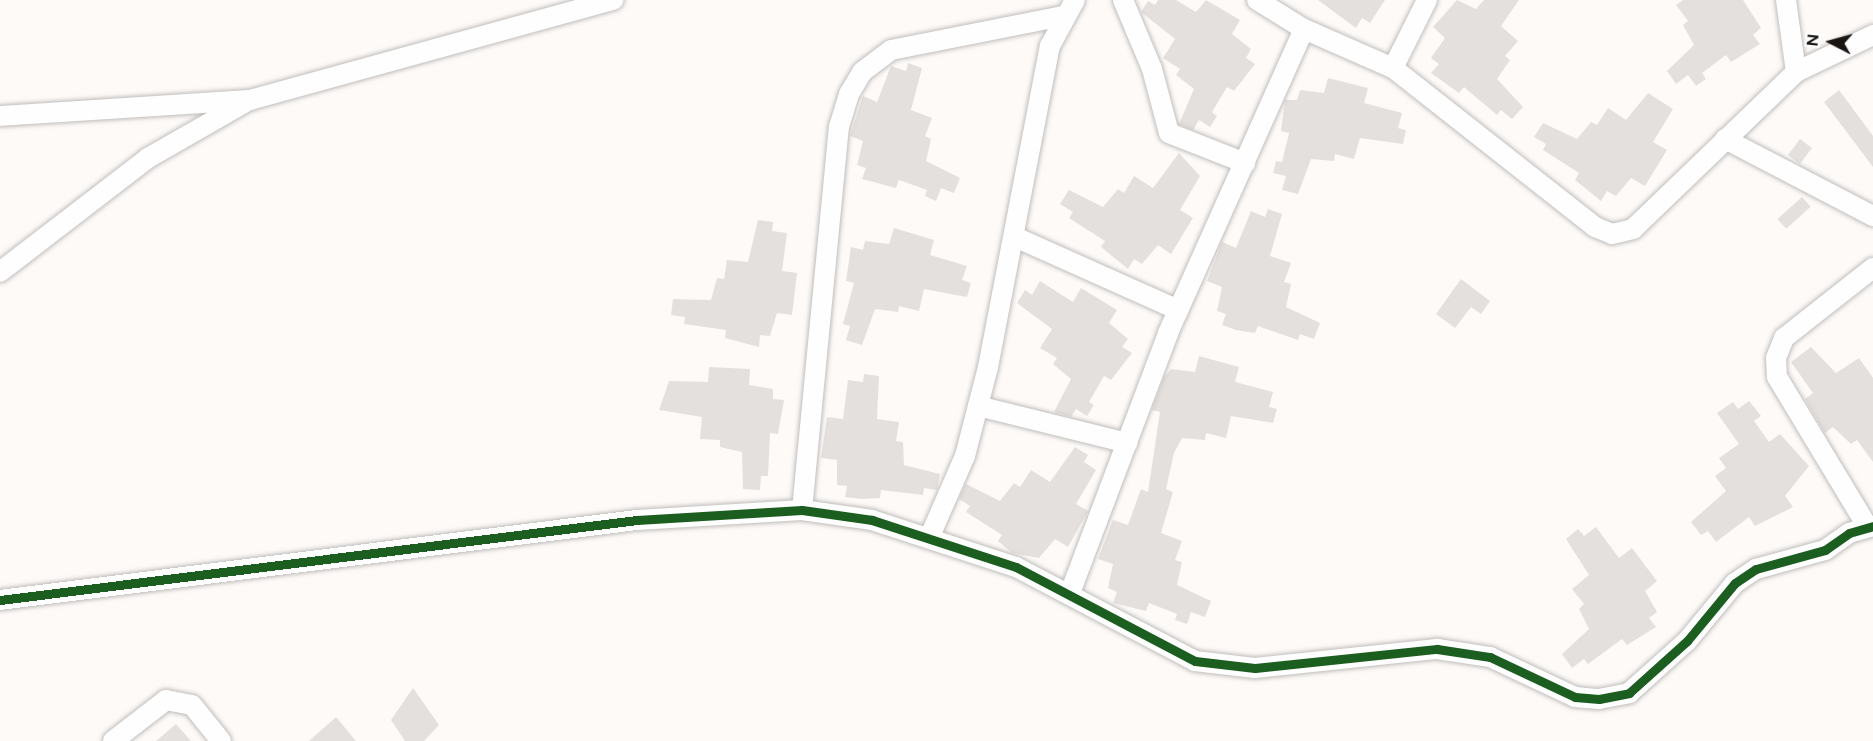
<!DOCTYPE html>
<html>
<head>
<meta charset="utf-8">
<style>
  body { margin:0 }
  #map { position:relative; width:1873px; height:741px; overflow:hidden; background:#fdfaf8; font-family:Figtree,sans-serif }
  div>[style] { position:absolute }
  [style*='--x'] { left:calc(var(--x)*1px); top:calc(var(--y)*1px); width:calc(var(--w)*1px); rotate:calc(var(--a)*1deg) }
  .building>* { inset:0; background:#e4e0de; transform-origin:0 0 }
  .roads { filter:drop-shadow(0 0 2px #c0bebc) drop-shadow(0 0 2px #c0bebc) }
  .minor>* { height:20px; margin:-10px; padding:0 10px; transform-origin:10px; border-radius:10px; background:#fffefe }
  .cycleway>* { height:9px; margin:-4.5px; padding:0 4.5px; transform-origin:4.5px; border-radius:4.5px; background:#1b5e20 }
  span { translate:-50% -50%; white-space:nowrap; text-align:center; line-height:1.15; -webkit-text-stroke:4.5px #fff; paint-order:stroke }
  .north { position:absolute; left:1801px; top:12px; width:60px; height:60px; -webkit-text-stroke:4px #fff; paint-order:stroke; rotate:276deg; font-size:16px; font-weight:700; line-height:24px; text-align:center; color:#191513 }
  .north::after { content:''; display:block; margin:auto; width:21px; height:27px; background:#191513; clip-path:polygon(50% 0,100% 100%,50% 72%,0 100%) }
</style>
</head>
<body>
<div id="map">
  <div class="building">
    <i style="clip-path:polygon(1158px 0,1176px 0,1196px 12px,1206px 0,1240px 20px,1232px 34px,1251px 49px,1246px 58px,1255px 64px,1234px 91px,1227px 87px,1212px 112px,1217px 116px,1210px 127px,1199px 120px,1193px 130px,1179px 124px,1194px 89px,1176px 75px,1180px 69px,1163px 58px,1175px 39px,1141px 12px,1148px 1px,1155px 5px)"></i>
    <i style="clip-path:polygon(1318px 0,1385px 0,1370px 23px,1362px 18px,1356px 28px)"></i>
    <i style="clip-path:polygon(1457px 0,1476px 9px,1484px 0,1519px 0,1501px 26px,1518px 41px,1505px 56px,1510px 60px,1497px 79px,1523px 107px,1512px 119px,1501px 110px,1497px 115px,1464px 87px,1459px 93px,1431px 73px,1439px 64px,1431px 58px,1445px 38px,1433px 27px)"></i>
    <i style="clip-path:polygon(1683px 0,1743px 0,1761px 28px,1753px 35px,1760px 44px,1731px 62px,1726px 55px,1702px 73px,1706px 79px,1696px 86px,1688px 75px,1676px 84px,1667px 71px,1694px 45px,1683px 25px,1688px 21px,1676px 5px)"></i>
    <i style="clip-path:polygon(908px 63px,922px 68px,911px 110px,932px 118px,925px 136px,931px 139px,926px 161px,960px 178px,954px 193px,941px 188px,936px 201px,925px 196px,927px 190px,899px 180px,896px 188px,862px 179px,866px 168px,857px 165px,863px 141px,850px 136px,863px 96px,877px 102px,891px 66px,906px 71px)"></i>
    <i style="clip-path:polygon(1328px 78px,1368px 88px,1364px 103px,1402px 113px,1398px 128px,1406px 130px,1403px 144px,1360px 138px,1354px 159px,1335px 154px,1334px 161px,1311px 159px,1298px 194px,1282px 190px,1286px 176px,1273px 173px,1276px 161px,1282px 162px,1289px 133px,1281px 131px,1285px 100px,1297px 100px,1300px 90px,1324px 93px)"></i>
    <i style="clip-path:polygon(1839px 90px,1873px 136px,1873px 167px,1824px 102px)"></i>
    <i style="clip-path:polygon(1648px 93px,1673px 109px,1653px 142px,1667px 150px,1645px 186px,1631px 178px,1616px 196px,1607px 191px,1601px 201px,1575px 180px,1579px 173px,1543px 150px,1546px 144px,1534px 137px,1543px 123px,1577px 139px,1591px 122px,1597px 125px,1608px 108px,1626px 120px)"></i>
    <i style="left:1800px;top:139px;width:15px;height:20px;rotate:37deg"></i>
    <i style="clip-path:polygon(1179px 153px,1200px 176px,1180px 210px,1193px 218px,1171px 254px,1158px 245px,1142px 264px,1134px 259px,1128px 269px,1101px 247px,1105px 241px,1069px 218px,1073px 212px,1060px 204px,1069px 190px,1103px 207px,1118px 189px,1124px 193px,1134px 176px,1153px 188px)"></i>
    <i style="left:1802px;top:197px;width:13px;height:33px;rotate:48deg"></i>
    <i style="clip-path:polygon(1268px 209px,1282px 214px,1270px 256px,1291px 263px,1284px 282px,1291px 284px,1286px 307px,1320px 323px,1314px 339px,1300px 334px,1298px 340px,1258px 326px,1255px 333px,1236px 330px,1222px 325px,1226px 314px,1217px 311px,1222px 287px,1207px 281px,1222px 242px,1236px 248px,1251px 211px,1265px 217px)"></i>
    <i style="clip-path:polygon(758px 220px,773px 222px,772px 231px,787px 233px,782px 271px,797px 273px,792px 315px,777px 313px,770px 336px,760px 335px,759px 347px,725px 338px,726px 330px,684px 324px,685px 317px,671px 315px,673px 299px,711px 300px,717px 278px,724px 279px,727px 260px,748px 262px)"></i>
    <i style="clip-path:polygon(894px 228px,934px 240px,930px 255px,967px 266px,962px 280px,971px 283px,967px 297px,924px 289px,919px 311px,899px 306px,898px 312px,875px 309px,862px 345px,846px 340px,850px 326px,843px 324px,854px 283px,846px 281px,851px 247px,863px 250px,865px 241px,889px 244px)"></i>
    <i style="clip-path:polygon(1461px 279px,1490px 301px,1481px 314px,1471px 307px,1455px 328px,1436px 314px)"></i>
    <i style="clip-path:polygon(1040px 281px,1073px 302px,1081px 288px,1117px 310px,1109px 323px,1128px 339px,1122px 347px,1132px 353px,1111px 380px,1104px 376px,1089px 402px,1094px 405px,1087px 416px,1076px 409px,1071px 417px,1054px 412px,1071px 379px,1053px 364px,1057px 358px,1040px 348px,1052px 329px,1017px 303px,1025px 290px,1032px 295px)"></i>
    <i style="clip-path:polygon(1811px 347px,1836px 373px,1859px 358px,1873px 378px,1873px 462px,1857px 440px,1851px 444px,1833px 427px,1825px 433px,1805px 399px,1813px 393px,1791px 362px)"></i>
    <i style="clip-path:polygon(1199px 356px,1239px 367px,1235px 382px,1273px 392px,1269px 407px,1277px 409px,1273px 423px,1231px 416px,1226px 438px,1206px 433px,1205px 440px,1182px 438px,1174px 453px,1166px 489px,1173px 492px,1161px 533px,1182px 541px,1175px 560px,1182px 562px,1177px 585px,1211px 601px,1205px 617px,1191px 612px,1187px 624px,1175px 620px,1177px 614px,1149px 603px,1146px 611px,1113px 603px,1117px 592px,1108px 588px,1113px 564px,1098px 559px,1113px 520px,1128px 525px,1141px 489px,1148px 492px,1160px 412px,1152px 410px,1164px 377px,1171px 369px,1195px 372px)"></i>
    <i style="clip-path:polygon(709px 367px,750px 369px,749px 385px,773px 389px,773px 399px,784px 400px,778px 434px,770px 433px,768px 476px,761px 476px,760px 490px,743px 489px,742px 452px,720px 447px,720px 440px,700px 439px,702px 417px,659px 410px,669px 381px,708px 382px)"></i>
    <i style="clip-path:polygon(864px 374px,879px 376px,877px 419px,899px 422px,896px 441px,903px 442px,904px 465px,940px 474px,937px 490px,924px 488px,923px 495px,881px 490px,880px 498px,861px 499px,845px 497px,847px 486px,837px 485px,837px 460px,821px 458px,827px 417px,843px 419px,848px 380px,863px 382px)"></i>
    <i style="clip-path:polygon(1749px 401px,1761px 416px,1754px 421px,1769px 442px,1780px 434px,1809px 466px,1785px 496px,1793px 507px,1755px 526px,1749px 517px,1716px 542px,1708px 531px,1701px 535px,1691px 522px,1726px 491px,1715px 476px,1726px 468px,1719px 458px,1739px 444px,1717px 413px,1733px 402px,1738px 409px)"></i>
    <i style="clip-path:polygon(1075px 447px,1088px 455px,1084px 462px,1096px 470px,1076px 504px,1088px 511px,1068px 547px,1055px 539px,1039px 558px,1012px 553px,998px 541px,1002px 535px,966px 512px,970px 506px,959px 499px,966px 484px,1000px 501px,1014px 483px,1020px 487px,1031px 470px,1050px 482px)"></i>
    <i style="clip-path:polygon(1596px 527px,1619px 558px,1632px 548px,1657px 581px,1645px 591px,1657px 612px,1649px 618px,1656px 627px,1627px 645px,1622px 639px,1588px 664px,1584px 659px,1572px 668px,1562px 654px,1589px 629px,1579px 609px,1584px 604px,1572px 589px,1589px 575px,1566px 539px,1578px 529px,1584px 536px)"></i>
    <i style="clip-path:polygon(413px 688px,439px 725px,424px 741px,405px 741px,391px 720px)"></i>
    <i style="clip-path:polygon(336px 717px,356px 741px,309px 741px)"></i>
    <i style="clip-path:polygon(176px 724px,191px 741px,156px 741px)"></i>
  </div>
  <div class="roads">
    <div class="minor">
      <i style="--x:1123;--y:0;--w:75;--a:67.2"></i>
      <i style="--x:1152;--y:69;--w:66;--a:75.1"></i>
      <i style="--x:1169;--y:133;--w:82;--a:21.5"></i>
      <i style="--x:1257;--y:0;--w:55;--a:31.7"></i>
      <i style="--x:1304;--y:29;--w:97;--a:23.7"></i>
      <i style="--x:1393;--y:68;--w:257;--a:38.2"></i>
      <i style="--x:1595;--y:227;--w:18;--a:22"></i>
      <i style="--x:1612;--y:234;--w:22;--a:-13"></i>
      <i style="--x:1633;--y:229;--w:226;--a:-43.9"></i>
      <i style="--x:1796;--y:72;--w:85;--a:-25.7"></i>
      <i style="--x:1786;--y:0;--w:73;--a:82.1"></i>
      <i style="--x:1393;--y:68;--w:76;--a:-63.4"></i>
      <i style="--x:0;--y:116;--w:251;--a:-3.7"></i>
      <i style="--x:250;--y:100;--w:377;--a:-15.4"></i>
      <i style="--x:1725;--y:139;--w:167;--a:27.5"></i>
      <i style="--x:1015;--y:237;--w:179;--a:24.1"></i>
      <i style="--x:0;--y:272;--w:187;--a:-37.6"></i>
      <i style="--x:148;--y:158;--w:111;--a:-29.8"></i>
      <i style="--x:978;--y:406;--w:154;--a:13.9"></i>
      <i style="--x:802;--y:510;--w:385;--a:-84.5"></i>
      <i style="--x:839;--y:127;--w:34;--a:-73"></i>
      <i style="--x:849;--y:94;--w:26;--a:-59"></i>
      <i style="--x:862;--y:72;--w:36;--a:-37"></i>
      <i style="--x:891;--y:50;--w:174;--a:-11.2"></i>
      <i style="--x:1867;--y:526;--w:174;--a:-121.1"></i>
      <i style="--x:1777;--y:377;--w:19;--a:-93"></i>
      <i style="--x:1776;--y:358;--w:22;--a:-68"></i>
      <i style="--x:1784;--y:338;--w:113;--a:-38.2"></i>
      <i style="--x:930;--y:536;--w:87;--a:-66.4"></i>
      <i style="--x:965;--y:456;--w:92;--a:-75.5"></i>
      <i style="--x:988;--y:367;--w:327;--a:-79.1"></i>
      <i style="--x:1050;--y:46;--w:52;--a:-61.5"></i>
      <i style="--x:1070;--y:593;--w:278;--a:-69.3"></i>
      <i style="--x:1168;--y:333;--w:333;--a:-65.9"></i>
      <i style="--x:0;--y:600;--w:642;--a:-7.16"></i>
      <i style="--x:637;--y:520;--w:165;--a:-3.5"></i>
      <i style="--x:802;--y:510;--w:71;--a:8.1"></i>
      <i style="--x:872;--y:520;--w:151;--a:18.1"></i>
      <i style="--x:1016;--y:567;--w:202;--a:27.7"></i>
      <i style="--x:1195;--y:661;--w:60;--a:6.7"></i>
      <i style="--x:1255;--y:668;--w:183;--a:-6"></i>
      <i style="--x:1437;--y:649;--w:54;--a:8.6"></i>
      <i style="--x:1490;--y:657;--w:94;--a:25.2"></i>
      <i style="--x:1575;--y:697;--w:24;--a:5"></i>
      <i style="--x:1599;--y:699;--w:31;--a:-11"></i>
      <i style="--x:1629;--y:693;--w:78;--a:-41.9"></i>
      <i style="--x:1687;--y:641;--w:75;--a:-50.4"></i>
      <i style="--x:1735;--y:583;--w:25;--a:-34"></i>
      <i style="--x:1756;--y:569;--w:72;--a:-15.4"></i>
      <i style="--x:1825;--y:550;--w:29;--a:-35"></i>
      <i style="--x:1849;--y:533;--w:25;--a:-16"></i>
      <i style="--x:113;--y:741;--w:67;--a:-37.7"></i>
      <i style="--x:166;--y:700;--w:26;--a:11"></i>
      <i style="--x:192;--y:705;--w:46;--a:51.1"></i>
    </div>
  </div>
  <div class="cycleway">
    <i style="--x:0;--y:600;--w:642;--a:-7.16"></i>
    <i style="--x:637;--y:520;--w:165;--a:-3.5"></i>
    <i style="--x:802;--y:510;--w:71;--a:8.1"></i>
    <i style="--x:872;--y:520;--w:151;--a:18.1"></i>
    <i style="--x:1016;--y:567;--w:202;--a:27.7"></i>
    <i style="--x:1195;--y:661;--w:60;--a:6.7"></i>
    <i style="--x:1255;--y:668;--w:183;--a:-6"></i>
    <i style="--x:1437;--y:649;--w:54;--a:8.6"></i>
    <i style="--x:1490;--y:657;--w:94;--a:25.2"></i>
    <i style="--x:1575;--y:697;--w:24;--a:5"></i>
    <i style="--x:1599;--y:699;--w:31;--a:-11"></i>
    <i style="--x:1629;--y:693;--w:78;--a:-41.9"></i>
    <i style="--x:1687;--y:641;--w:75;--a:-50.4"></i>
    <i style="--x:1735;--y:583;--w:25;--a:-34"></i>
    <i style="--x:1756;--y:569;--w:72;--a:-15.4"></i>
    <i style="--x:1825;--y:550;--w:29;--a:-35"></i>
    <i style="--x:1849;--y:533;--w:25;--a:-16"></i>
  </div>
  <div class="north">N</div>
</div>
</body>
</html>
